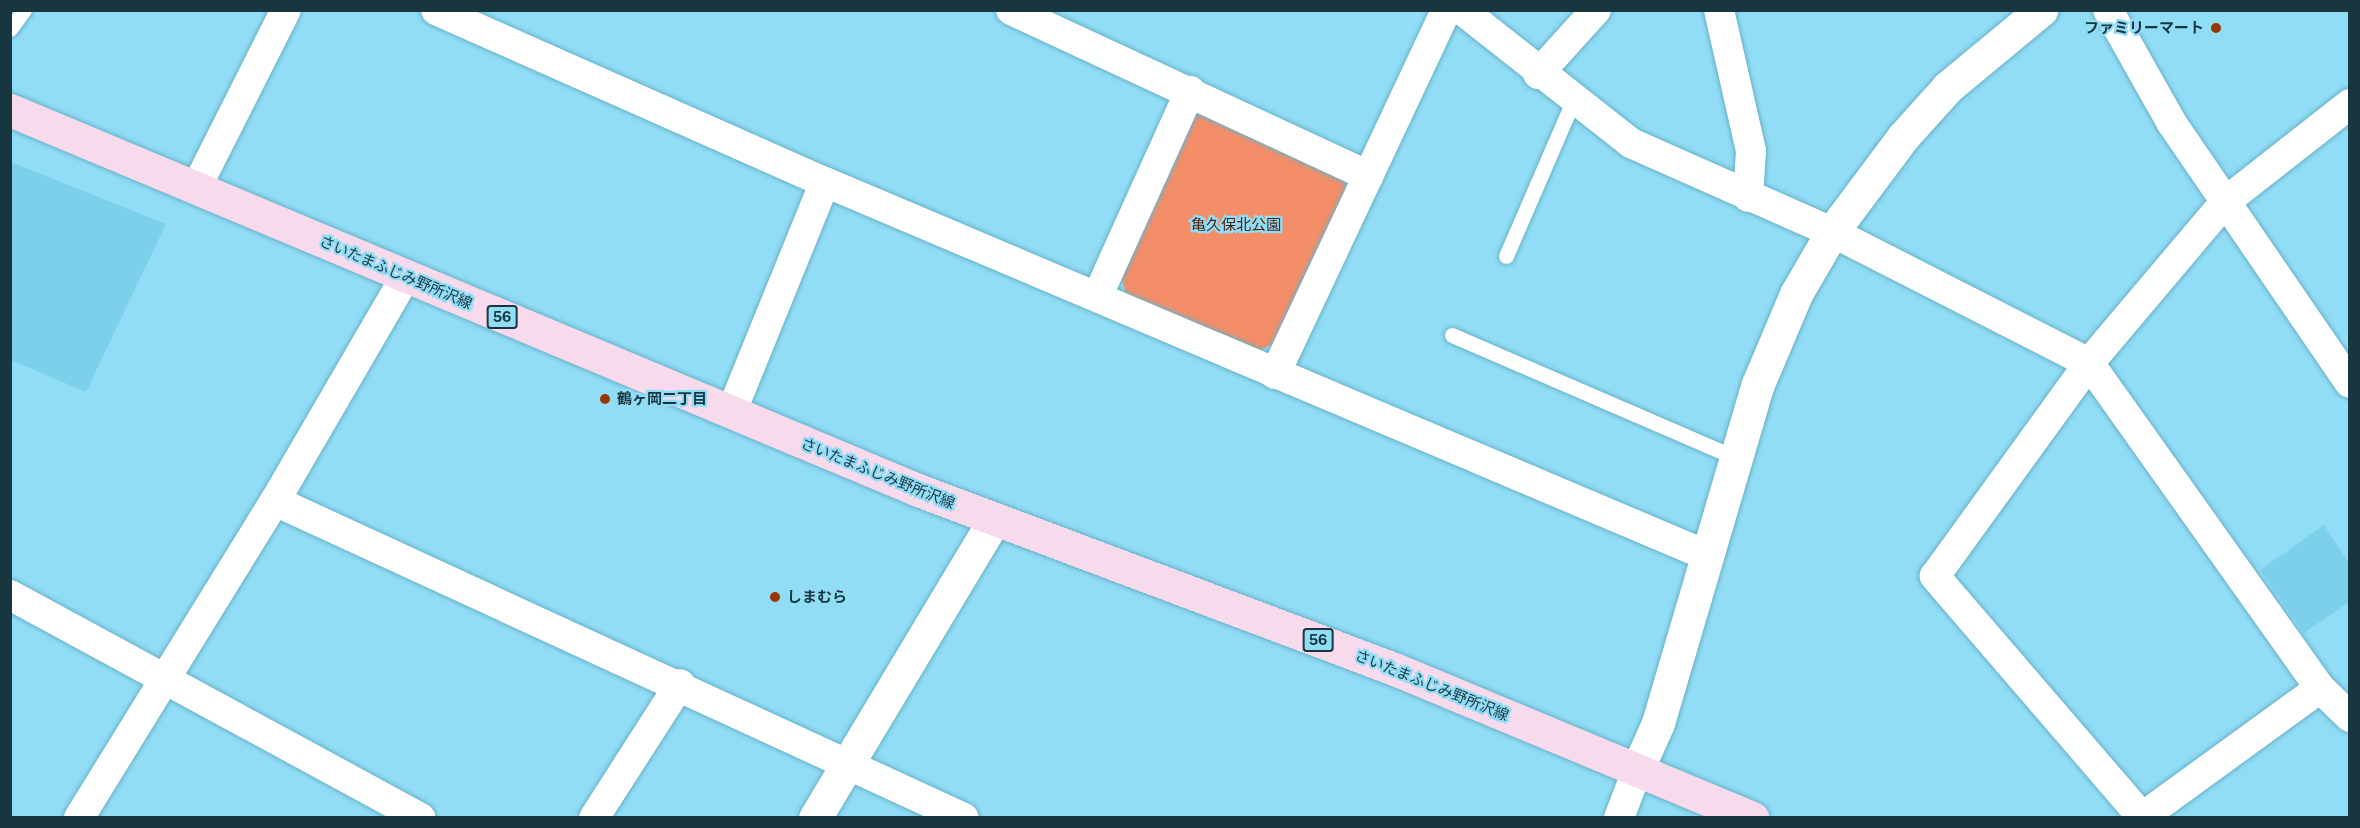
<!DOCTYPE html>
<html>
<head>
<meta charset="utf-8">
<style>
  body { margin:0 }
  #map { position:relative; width:2360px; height:828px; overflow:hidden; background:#92ddf6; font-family:"Public Sans","Noto Sans JP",sans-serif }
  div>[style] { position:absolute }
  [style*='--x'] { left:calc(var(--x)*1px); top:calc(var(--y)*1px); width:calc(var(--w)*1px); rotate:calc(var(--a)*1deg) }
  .built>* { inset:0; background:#7dd0eb }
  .green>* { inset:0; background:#f48e68 }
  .roads { filter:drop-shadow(0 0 2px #68b1c9) drop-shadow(0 0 2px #68b1c9) }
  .service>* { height:15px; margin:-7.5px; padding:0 7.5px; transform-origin:7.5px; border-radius:7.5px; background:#fff }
  .minor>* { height:30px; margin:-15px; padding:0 15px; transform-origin:15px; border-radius:15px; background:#fff }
  .tertiary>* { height:33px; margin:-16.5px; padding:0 16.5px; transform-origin:16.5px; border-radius:16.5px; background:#fff }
  .primary>* { height:33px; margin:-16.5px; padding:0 16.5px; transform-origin:16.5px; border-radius:16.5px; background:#f8daed }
  .dots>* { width:16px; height:16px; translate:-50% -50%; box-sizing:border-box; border:3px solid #92ddf6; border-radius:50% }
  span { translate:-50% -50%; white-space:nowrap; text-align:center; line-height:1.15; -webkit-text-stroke:4.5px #92ddf6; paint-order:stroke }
  .shield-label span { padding:2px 4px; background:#92ddf6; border:2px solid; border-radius:4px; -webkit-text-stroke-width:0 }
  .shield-label { font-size:14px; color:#173640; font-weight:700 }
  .poi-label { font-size:15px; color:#173640; font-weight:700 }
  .right { translate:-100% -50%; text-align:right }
  .left { translate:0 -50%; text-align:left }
  .park-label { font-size:15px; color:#4c1f0e }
  .street-label { font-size:15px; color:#173640 }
  .frame { position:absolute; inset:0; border:12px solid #173640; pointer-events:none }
</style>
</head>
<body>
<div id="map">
  <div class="built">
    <i style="clip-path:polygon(11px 162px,166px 224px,86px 392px,11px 360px)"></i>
    <i style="clip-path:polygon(2324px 525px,2349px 563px,2349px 602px,2304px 633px,2260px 570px)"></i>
  </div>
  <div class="green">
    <i style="clip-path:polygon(1206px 111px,1342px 172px,1347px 191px,1276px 342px,1259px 351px,1126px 294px,1120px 273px,1189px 117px)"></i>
  </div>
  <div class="roads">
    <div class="service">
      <i style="--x:10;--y:29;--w:24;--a:-54"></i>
      <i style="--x:1506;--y:256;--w:169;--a:-66.6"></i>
      <i style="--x:1452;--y:335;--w:309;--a:23.4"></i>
    </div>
    <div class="minor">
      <i style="--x:436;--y:10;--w:425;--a:23.9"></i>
      <i style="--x:825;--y:182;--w:957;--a:22.95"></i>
      <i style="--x:1011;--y:10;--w:394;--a:24.9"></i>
      <i style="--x:1462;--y:10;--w:215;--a:38.2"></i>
      <i style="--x:1631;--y:143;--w:220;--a:23.9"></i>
      <i style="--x:1832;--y:232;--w:288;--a:27"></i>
      <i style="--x:2089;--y:363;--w:399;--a:54.6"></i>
      <i style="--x:2320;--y:688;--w:42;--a:44"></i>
      <i style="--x:1719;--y:10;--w:145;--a:77.2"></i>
      <i style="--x:1751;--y:151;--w:46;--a:93.7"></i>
      <i style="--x:2108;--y:10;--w:129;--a:60.6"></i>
      <i style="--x:2171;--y:122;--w:316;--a:55.6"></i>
      <i style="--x:1538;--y:74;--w:86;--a:-47.8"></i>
      <i style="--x:197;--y:186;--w:197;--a:-63.2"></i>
      <i style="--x:1098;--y:295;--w:224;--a:-65.7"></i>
      <i style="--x:1275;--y:374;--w:402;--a:-64.8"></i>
      <i style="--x:731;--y:413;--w:249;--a:-67.9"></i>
      <i style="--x:275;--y:501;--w:758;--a:24.71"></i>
      <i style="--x:10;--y:595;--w:467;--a:28.5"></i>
      <i style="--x:2142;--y:817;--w:318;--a:-130.7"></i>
      <i style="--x:1935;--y:576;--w:263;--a:-54.1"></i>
      <i style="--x:2089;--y:363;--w:211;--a:-49.8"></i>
      <i style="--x:2225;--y:202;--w:159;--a:-38.1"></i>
      <i style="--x:79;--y:818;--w:373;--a:-58.3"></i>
      <i style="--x:275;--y:501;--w:260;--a:-59.8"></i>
      <i style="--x:594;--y:818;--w:159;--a:-57.3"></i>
      <i style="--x:1619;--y:818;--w:53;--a:-69.2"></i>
      <i style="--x:2141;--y:818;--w:221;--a:-36"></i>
    </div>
    <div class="tertiary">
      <i style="--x:1638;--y:768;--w:49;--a:-66"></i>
      <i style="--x:1658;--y:723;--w:353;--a:-73.6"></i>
      <i style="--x:1758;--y:384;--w:98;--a:-67.1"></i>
      <i style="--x:1796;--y:294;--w:72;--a:-59.9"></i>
      <i style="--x:1832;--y:232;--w:119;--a:-53.2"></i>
      <i style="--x:1903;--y:137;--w:67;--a:-48"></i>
      <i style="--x:1948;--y:87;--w:121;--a:-39.6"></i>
      <i style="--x:815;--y:818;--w:349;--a:-59"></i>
    </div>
    <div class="primary">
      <i style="--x:10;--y:110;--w:984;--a:22.71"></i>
      <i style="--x:918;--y:490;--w:512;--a:20.6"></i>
      <i style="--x:1397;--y:670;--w:385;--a:22.6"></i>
    </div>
  </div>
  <div class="dots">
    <i style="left:2216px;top:28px;background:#993500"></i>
    <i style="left:605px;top:399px;background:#993500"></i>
    <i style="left:775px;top:597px;background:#993500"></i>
  </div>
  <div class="shield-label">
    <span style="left:502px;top:317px">56</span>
    <span style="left:1318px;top:640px">56</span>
  </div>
  <div class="poi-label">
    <span class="right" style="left:2204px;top:28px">ファミリーマート</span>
    <span class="left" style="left:617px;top:399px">鶴ヶ岡二丁目</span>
    <span class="left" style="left:787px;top:597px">しまむら</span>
  </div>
  <div class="park-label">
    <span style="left:1236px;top:225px">亀久保北公園</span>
  </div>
  <div class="street-label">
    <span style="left:396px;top:272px;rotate:23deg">さいたまふじみ野所沢線</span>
    <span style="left:878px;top:473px;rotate:22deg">さいたまふじみ野所沢線</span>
    <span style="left:1432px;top:685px;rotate:22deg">さいたまふじみ野所沢線</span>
  </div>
  <div class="frame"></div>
</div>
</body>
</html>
